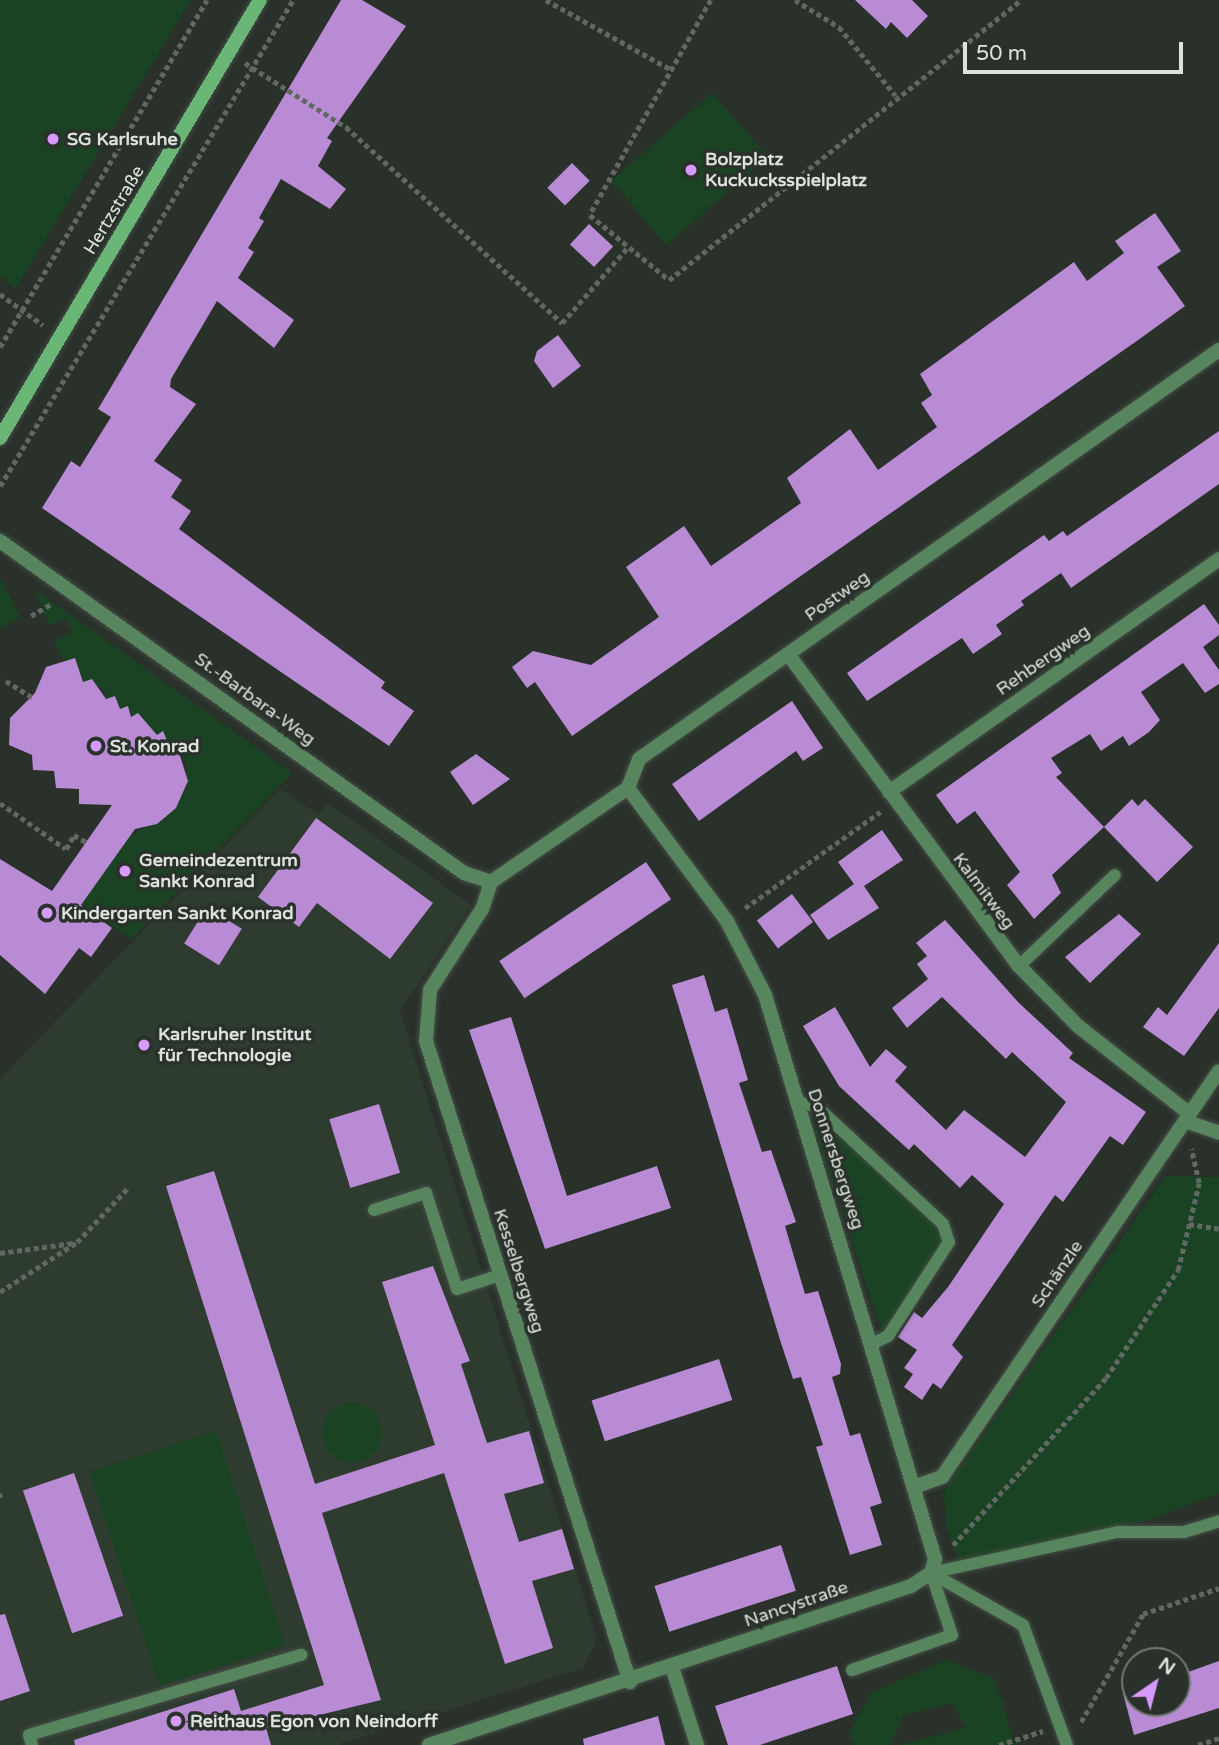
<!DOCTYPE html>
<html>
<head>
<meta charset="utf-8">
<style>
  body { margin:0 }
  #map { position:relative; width:1219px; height:1745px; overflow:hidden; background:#29312a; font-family:"Varela Round",sans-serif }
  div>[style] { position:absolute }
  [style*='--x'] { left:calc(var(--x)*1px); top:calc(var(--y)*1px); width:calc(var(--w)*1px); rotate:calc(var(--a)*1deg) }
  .built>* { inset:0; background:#2e3b2f }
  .green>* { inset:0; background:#1a4323; transform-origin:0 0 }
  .round { border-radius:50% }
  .building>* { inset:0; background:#b88bd4; transform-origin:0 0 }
  .path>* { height:4.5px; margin-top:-2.25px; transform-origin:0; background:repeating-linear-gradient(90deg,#616862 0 5px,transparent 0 8.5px) }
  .roads { filter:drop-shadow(0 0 2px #464d47) drop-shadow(0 0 2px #464d47) }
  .lane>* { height:12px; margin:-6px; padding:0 6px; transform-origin:6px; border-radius:6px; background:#56855e }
  .street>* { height:14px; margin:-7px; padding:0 7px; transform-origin:7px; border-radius:7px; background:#56855e }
  .secondary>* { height:14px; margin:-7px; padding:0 7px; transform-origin:7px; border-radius:7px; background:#69b677 }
  .dots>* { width:19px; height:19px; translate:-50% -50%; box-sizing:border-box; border:4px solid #29312a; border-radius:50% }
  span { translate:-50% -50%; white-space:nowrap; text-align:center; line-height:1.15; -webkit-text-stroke:7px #29312a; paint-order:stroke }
  .poi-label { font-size:18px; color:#dde2de; font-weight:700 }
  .left { translate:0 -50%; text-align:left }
  .street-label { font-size:18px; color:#dde2de }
  .north { position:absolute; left:1121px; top:1647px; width:70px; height:70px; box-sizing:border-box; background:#29312a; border:2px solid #717872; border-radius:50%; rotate:35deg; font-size:19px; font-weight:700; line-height:28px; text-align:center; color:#dde2de }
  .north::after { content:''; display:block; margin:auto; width:24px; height:32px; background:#d69bfa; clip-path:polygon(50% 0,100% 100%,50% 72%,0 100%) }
  .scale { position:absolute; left:963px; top:42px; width:220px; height:32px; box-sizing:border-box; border:4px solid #dde2de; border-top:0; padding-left:9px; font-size:21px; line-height:24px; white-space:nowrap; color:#dde2de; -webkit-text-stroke:5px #29312a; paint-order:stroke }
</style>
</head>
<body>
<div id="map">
  <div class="built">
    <i style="clip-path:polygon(280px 789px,318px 815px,328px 803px,471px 905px,400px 1011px,597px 1639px,583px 1668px,337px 1745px,0 1745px,0 1079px)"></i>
  </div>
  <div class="green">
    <i style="clip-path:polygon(0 0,191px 0,16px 288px,0 277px)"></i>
    <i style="left:712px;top:93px;width:85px;height:134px;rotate:49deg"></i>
    <i style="clip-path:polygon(0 578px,21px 617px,0 629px)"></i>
    <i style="clip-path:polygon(35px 590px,292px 773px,131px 939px,74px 899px,128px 838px,176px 808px,187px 786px,187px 764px,175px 740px,168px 743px,163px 732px,157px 735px,138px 714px,131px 717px,128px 706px,120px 709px,115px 697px,106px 699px,104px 689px,83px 682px,79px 671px,71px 674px,54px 640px,72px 633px,67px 618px,49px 625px)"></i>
    <i style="clip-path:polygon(826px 1124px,932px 1222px,943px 1242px,882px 1332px,815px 1129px)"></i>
    <i style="clip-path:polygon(1166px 1176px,1219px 1177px,1219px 1493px,1150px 1520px,961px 1565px,947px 1532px,944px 1491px)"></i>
    <i class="round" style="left:322px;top:1403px;width:60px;height:60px"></i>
    <i style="left:216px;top:1431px;width:225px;height:133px;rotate:72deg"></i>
    <i style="clip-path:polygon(946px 1660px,995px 1679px,1015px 1745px,900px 1745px,965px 1728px,953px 1703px,904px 1715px,890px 1745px,853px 1745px,849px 1733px,871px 1693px)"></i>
  </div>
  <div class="building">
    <i style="clip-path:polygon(341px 0,362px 0,406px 26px,327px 138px,332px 141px,318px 166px,346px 189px,330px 209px,281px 179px,259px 218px,264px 221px,248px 248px,254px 252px,238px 278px,294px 320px,274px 348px,217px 301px,171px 379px,170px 387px,196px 404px,154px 461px,182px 480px,171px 497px,191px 511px,179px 529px,385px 682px,381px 688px,414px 711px,389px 746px,42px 508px,71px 461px,80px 467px,111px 417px,98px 409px)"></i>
    <i style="clip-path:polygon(855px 0,912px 0,928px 16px,907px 38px,891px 22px,886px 29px)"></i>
    <i style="left:572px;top:163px;width:25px;height:35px;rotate:45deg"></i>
    <i style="clip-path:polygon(1155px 213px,1181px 251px,1157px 267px,1185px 306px,1141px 338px,572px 736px,535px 682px,527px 688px,512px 667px,533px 651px,591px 665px,632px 636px,659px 617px,626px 567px,684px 526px,711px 566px,801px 503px,787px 478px,850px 429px,878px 470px,937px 427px,921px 403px,932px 395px,920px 374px,1074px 262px,1087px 281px,1124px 253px,1115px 241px)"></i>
    <i style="left:589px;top:224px;width:33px;height:28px;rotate:43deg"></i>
    <i style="clip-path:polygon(558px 335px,581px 366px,553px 388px,534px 361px,537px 351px)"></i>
    <i style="clip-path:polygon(1219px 431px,1219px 484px,1071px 588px,1061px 573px,1021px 601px,1024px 605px,996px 625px,1002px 634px,973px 654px,962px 638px,867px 701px,847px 673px,1044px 535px,1049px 541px,1063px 531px,1067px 536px)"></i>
    <i style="clip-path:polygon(1204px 604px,1219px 625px,1219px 635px,1203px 647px,1219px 670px,1219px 684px,1205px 693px,1183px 663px,1141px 692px,1160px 720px,1149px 732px,1129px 746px,1123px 736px,1101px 751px,1090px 734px,1051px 758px,1062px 773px,1056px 777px,1104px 827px,1052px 875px,1061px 893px,1034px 919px,1007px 885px,1020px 872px,975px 811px,957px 824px,936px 795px)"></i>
    <i style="clip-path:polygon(75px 658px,83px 682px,92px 679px,106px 699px,115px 696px,120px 709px,128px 706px,131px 717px,138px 713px,157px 735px,163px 731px,168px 743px,175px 740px,188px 781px,176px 808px,157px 824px,135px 829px,81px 905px,112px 928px,91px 957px,79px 948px,45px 994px,0 955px,0 859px,52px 891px,112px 805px,79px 804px,79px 789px,56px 788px,54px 771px,33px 770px,32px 755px,9px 745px,10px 718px,35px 693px,46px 667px)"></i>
    <i style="clip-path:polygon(792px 701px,823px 748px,803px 761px,796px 751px,699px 821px,672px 784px)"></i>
    <i style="clip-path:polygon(476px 754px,510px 779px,473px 805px,450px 772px)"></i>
    <i style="clip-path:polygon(1132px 799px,1138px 806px,1145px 799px,1193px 847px,1157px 882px,1104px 827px)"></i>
    <i style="clip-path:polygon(316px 818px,433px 903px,390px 959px,317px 903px,299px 927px,258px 897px)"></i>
    <i style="clip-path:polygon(882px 830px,903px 860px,864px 886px,879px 908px,828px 940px,810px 915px,854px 884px,838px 862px)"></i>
    <i style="left:646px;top:862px;width:45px;height:177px;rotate:56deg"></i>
    <i style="left:792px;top:894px;width:35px;height:44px;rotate:53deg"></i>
    <i style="left:207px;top:907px;width:41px;height:43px;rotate:32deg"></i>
    <i style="clip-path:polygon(1119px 914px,1141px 934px,1090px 983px,1065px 957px)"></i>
    <i style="clip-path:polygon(945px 920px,1019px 1003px,1073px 1053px,1069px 1058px,1146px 1112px,1123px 1145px,1110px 1136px,1063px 1202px,1055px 1195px,952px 1345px,963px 1357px,941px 1389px,933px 1383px,922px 1400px,904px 1387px,913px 1374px,904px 1368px,917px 1350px,898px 1337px,914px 1312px,922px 1318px,948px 1287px,1004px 1204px,972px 1175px,960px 1188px,914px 1144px,909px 1150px,890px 1133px,839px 1086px,803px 1026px,835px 1007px,870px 1067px,886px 1049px,907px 1067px,895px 1081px,946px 1130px,964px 1110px,1025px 1157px,1066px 1102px,1012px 1052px,1006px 1059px,942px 997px,907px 1028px,892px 1008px,928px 979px,917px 964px,927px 956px,916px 943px)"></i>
    <i style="clip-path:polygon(1219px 943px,1219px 1008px,1184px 1056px,1143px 1027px,1158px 1007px,1167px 1015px)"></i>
    <i style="clip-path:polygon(704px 975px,715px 1012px,727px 1008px,748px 1080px,739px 1083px,762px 1152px,771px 1150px,796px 1222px,785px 1226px,805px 1294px,818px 1291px,841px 1364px,840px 1374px,832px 1377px,850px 1436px,860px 1433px,882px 1503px,870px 1507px,882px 1545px,850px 1555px,816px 1447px,823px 1445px,801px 1377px,793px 1379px,781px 1343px,672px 985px)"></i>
    <i style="clip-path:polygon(511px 1017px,567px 1196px,657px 1166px,671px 1208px,545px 1249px,469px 1030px)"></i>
    <i style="left:379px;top:1104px;width:72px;height:52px;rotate:73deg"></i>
    <i style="clip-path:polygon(214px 1171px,315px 1484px,435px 1445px,382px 1282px,433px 1266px,470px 1361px,461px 1364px,487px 1443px,529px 1431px,544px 1483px,504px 1494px,519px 1542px,562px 1529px,574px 1569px,532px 1581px,553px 1648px,505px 1664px,444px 1473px,322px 1513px,381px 1700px,266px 1728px,271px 1745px,75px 1745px,74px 1740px,234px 1689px,241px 1711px,324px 1685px,166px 1186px)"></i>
    <i style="left:719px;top:1359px;width:43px;height:134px;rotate:72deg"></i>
    <i style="left:74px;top:1473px;width:151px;height:54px;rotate:71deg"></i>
    <i style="left:781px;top:1545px;width:48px;height:133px;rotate:72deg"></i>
    <i style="clip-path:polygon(5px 1614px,30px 1691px,0 1701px,0 1615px)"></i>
    <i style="clip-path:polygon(1219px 1661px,1219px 1708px,1134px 1735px,1123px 1693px,1135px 1690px,1135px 1703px,1177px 1703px,1177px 1676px)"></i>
    <i style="clip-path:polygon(837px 1666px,853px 1714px,760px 1745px,728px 1745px,715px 1706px)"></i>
    <i style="clip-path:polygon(658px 1716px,665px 1745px,584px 1745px,583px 1739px)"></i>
  </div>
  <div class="path">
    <i style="--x:546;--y:0;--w:144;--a:29.1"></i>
    <i style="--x:711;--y:0;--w:247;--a:119.4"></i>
    <i style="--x:590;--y:215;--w:102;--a:39.4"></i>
    <i style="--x:669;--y:280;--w:450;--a:-38.5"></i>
    <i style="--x:795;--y:0;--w:52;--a:31.5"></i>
    <i style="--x:839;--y:27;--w:89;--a:50.4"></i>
    <i style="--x:245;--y:63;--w:120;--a:32.4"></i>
    <i style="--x:346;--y:127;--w:292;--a:42.2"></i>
    <i style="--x:562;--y:323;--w:101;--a:-49"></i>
    <i style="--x:0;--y:294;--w:53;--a:35.8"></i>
    <i style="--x:0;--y:347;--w:404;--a:-59.2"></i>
    <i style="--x:0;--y:486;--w:567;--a:-58.92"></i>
    <i style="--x:31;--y:616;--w:23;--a:-31"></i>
    <i style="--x:6;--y:681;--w:31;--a:32"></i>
    <i style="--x:0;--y:803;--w:80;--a:34.9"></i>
    <i style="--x:66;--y:849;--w:16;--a:-60"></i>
    <i style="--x:74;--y:835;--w:14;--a:30"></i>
    <i style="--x:745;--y:908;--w:166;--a:-35.4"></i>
    <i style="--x:1189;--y:1224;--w:30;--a:9"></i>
    <i style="--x:0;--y:1253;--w:74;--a:-7.8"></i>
    <i style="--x:0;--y:1292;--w:92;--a:-33"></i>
    <i style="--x:77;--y:1242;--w:73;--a:-46.7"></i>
    <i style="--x:0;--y:1493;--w:5;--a:90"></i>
    <i style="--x:953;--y:1545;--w:226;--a:-47.5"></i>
    <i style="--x:1106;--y:1378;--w:130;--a:-56.3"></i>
    <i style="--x:1178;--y:1270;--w:89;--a:-76.4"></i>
    <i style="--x:1199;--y:1183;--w:35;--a:-103"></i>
    <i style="--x:1081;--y:1722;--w:125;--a:-60.1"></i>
    <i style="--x:1143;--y:1614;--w:80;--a:-18.9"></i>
    <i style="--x:999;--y:1745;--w:46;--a:-17.7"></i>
    <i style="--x:1198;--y:1745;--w:22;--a:-18"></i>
  </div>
  <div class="roads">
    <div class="lane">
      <i style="--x:1019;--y:966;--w:132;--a:-43.5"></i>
      <i style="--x:798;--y:1102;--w:18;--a:13"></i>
      <i style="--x:816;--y:1106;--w:173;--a:42.9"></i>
      <i style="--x:943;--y:1224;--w:19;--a:72"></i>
      <i style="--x:949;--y:1242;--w:112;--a:123"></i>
      <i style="--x:888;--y:1336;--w:16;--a:153"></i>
      <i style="--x:374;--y:1210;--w:55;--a:-18.1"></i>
      <i style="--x:426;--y:1193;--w:101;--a:72.1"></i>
      <i style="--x:457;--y:1289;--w:45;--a:-18"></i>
      <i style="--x:931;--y:1573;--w:191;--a:-12.4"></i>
      <i style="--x:1118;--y:1532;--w:66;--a:0"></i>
      <i style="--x:1184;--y:1532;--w:37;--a:-17"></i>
      <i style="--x:931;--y:1573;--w:106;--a:29.5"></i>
      <i style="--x:1023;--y:1625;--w:128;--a:69.9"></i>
      <i style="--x:852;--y:1670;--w:106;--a:-19.3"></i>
      <i style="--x:952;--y:1635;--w:65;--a:-108.7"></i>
      <i style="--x:32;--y:1745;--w:10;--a:-107"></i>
      <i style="--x:29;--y:1735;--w:284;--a:-16.4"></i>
    </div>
    <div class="street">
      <i style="--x:0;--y:541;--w:571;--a:35.58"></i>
      <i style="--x:464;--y:873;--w:28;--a:18"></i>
      <i style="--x:788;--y:654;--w:388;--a:53.5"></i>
      <i style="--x:1019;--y:966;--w:84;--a:45.5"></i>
      <i style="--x:1078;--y:1026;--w:142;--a:38.2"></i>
      <i style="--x:889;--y:792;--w:404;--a:-35.2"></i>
      <i style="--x:491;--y:882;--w:166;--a:-34.5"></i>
      <i style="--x:628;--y:788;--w:31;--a:-69"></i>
      <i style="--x:639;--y:759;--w:710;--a:-35.19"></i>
      <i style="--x:491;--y:882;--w:28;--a:108"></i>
      <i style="--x:482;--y:909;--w:96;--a:122.7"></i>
      <i style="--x:430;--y:990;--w:51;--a:94.5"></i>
      <i style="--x:426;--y:1041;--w:673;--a:72.35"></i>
      <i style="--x:1185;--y:1121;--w:36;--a:19"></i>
      <i style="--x:917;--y:1486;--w:27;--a:-20"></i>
      <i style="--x:942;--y:1477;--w:491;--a:-55.7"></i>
      <i style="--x:672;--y:1667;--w:82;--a:72.2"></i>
      <i style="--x:429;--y:1745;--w:508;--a:-18.26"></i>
      <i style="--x:911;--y:1586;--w:24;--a:-33"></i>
      <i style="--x:931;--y:1573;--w:15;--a:-74"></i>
      <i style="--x:935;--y:1559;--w:589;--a:-106.77"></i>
      <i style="--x:765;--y:995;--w:83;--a:-117.2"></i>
      <i style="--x:727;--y:921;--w:166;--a:-126.7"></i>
    </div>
    <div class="secondary">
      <i style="--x:0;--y:438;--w:509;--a:-59.31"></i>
    </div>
  </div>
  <div class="dots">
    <i style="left:53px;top:139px;background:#d69bfa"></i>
    <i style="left:691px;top:170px;background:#d69bfa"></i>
    <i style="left:96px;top:746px;background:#d69bfa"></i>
    <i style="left:125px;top:871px;background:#d69bfa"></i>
    <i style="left:47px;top:913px;background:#d69bfa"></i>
    <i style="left:144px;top:1045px;background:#d69bfa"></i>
    <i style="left:176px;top:1721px;background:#d69bfa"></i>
  </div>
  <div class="poi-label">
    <span class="left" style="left:67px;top:139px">SG Karlsruhe</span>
    <span class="left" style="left:705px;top:170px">Bolzplatz<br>Kuckucksspielplatz</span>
    <span class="left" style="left:110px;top:746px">St. Konrad</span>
    <span class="left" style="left:139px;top:871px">Gemeindezentrum<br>Sankt Konrad</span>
    <span class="left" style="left:61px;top:913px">Kindergarten Sankt Konrad</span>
    <span class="left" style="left:158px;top:1045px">Karlsruher Institut<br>für Technologie</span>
    <span class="left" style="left:190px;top:1721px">Reithaus Egon von Neindorff</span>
  </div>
  <div class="street-label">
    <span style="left:114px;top:210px;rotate:-59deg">Hertzstraße</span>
    <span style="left:837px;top:596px;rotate:-35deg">Postweg</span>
    <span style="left:1043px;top:660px;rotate:-35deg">Rehbergweg</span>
    <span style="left:255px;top:699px;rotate:36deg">St.-Barbara-Weg</span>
    <span style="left:984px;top:891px;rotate:53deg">Kalmitweg</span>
    <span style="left:836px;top:1159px;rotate:72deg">Donnersbergweg</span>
    <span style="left:519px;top:1271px;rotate:72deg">Kesselbergweg</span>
    <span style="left:1057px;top:1274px;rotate:-56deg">Schänzle</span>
    <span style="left:796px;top:1604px;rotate:-19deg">Nancystraße</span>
  </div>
  <div class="north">N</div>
  <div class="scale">50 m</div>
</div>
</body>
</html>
